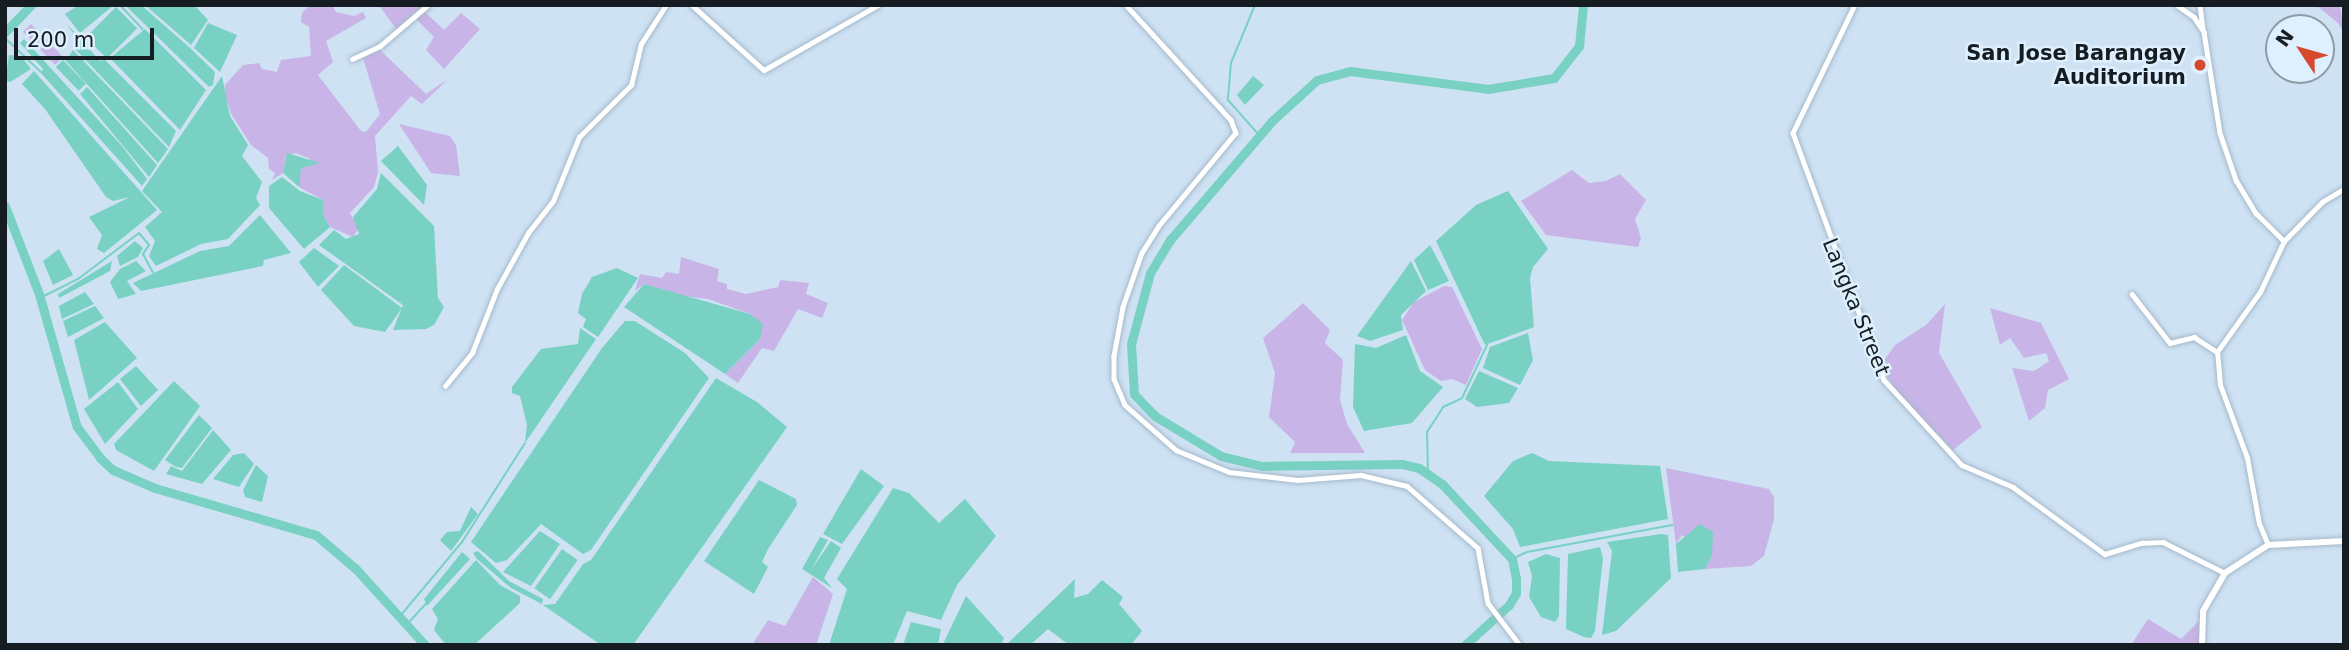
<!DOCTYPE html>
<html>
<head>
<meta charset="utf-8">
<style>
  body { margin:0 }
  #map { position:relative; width:2349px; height:650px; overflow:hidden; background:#cee2f4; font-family:"DejaVu Sans",sans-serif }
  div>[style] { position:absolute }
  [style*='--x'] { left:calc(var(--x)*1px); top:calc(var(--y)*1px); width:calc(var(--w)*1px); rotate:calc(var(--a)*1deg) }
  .green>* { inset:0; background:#c9b4e8; transform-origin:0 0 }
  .water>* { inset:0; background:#78d1c3; transform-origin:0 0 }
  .stream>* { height:2px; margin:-1px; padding:0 1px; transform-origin:1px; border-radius:1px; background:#78d1c3 }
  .river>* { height:9px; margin:-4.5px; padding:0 4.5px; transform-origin:4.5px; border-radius:4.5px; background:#78d1c3 }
  .roads { filter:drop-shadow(0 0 2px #a5b9c9) drop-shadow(0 0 2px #a5b9c9) }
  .street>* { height:4.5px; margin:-2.25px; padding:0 2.25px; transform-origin:2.25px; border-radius:2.25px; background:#fff }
  .secondary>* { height:6px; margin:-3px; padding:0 3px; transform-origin:3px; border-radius:3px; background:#fff }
  .dots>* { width:19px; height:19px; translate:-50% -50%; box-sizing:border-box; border:4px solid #deeffd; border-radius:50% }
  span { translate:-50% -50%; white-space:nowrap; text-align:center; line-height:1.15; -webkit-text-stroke:5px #deeffd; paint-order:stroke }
  .poi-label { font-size:21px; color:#151d23; font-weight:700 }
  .right { translate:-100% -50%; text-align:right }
  .street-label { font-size:21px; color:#151d23 }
  .frame { position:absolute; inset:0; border:7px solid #151d23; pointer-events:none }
  .north { position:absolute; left:2265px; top:14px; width:70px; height:70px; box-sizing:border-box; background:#deeffd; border:2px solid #8e9ba6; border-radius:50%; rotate:306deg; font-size:19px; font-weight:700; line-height:28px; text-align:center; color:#151d23 }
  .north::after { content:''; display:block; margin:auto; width:24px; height:32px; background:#d5492e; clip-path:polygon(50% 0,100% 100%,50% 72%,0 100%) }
  .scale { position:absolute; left:14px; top:28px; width:140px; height:32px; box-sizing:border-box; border:4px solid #151d23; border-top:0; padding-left:9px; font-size:21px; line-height:24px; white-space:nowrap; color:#151d23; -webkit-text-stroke:5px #deeffd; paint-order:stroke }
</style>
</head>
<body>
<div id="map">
  <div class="green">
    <i style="clip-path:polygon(310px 5px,332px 5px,336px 12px,354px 16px,363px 12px,366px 18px,326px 41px,333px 62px,318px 75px,361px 131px,366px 132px,380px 114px,363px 58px,380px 50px,426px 94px,448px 79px,422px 104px,411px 96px,375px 136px,378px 172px,374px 187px,350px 213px,359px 228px,353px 237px,330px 227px,323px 215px,323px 200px,299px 187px,298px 171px,310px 159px,296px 153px,286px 156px,283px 173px,272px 180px,275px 173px,269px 169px,268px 158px,251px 145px,231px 114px,225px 94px,225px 85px,243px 65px,259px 63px,262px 69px,277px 72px,281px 60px,311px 56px,309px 27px,301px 22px,302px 13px)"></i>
    <i style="clip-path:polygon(379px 5px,420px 5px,422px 7px,396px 29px)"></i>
    <i style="clip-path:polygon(2316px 5px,2340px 5px,2344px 33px,2338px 23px)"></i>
    <i style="clip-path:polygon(425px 12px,444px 30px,461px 13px,480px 29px,444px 69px,426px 50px,434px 37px,416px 19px)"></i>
    <i style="left:31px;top:24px;width:46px;height:11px;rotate:46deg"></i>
    <i style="clip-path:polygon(399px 124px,450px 136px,456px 145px,460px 176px,431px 173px)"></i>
    <i style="clip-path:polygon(1572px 170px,1589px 183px,1606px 181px,1620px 174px,1646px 200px,1635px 219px,1641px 238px,1638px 247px,1546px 235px,1521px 201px)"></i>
    <i style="clip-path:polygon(681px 257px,719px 269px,717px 281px,727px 284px,727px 289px,746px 294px,778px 287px,780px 280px,809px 283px,806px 294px,828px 303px,822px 318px,798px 309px,774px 351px,762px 348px,738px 383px,725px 374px,760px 339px,762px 324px,750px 314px,708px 299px,666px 294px,644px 284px,635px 291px,640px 274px,662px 278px,666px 272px,679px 274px)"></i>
    <i style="clip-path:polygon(1444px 286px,1452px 287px,1482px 349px,1466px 385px,1452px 379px,1441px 381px,1425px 370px,1402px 320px,1414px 302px)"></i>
    <i style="clip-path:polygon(1303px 303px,1330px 330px,1325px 343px,1343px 360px,1340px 400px,1347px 424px,1365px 453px,1290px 453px,1295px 442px,1269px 417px,1275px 373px,1263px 338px)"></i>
    <i style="clip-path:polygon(1945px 304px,1939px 353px,1982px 427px,1953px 450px,1903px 399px,1880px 366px,1895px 345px,1926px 325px)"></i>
    <i style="clip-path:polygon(1990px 308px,2041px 323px,2069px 379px,2048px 390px,2045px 408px,2029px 421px,2012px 368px,2034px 371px,2049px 361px,2046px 353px,2024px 358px,2010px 338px,2000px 345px)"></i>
    <i style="clip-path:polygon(1666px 468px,1769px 489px,1774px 497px,1774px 519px,1764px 556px,1751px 566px,1705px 569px,1712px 556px,1682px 535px,1676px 544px)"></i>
    <i style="clip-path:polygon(813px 577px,833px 594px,816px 645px,752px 645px,768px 620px,785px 626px)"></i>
    <i style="clip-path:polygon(2148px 619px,2181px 639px,2199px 621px,2200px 645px,2131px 645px)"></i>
  </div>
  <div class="water">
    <i style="clip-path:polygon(79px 5px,114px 5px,80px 33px,65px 14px)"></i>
    <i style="clip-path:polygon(125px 5px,141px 5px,189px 47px,215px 72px,213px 85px,209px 87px)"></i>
    <i style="clip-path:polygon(145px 5px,194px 5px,208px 20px,191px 45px)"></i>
    <i style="left:116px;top:7px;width:30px;height:43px;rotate:45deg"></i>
    <i style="clip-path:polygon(66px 23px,100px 61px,105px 60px,176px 131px,169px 147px,75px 49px,79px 42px)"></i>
    <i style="clip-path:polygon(208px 23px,237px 35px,220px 72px,194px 48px)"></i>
    <i style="clip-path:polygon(145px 29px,206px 90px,180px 130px,110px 58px)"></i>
    <i style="clip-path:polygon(24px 39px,122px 146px,147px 179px,142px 186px,41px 73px,43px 69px,20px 43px)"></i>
    <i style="clip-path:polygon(73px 50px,168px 149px,158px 163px,66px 61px)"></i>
    <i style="clip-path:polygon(9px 55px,21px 56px,31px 69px,10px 82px,5px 81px)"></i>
    <i style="left:63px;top:60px;width:33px;height:10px;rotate:46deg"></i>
    <i style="clip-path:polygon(34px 71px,157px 210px,104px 253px,97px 249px,102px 235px,89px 217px,130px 197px,113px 201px,106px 197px,45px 109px,22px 84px)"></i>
    <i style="clip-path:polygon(222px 76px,230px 116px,248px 145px,242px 156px,262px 182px,256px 198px,260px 205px,228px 239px,201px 244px,156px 266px,149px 256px,155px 241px,145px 227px,162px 212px,142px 191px)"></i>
    <i style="clip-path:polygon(1253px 76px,1264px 85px,1245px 105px,1237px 95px)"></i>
    <i style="clip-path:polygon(87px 87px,157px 165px,149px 177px,80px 94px)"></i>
    <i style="clip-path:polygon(398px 146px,427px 185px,424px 205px,381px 161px)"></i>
    <i style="clip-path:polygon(287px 153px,320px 163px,301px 168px,299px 187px,283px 173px)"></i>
    <i style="clip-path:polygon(381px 173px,434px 226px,438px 298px,444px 307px,434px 325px,426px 329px,393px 330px,403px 305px,319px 245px,334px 230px,346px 239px,359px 234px,353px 217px,377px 189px)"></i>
    <i style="clip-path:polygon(282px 177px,300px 191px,323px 200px,323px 215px,330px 227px,304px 249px,269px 208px,269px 186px)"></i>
    <i style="clip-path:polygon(1508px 191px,1548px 249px,1533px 267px,1530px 278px,1534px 327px,1485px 345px,1436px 241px,1476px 205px)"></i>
    <i style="clip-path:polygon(260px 215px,291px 253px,264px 260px,263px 266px,141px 291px,133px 283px,200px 251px,229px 246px)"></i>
    <i style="clip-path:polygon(135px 241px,143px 248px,138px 257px,120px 266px,117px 256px)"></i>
    <i style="clip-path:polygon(1430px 245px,1449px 281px,1428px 290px,1414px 260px)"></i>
    <i style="clip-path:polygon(314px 248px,339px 266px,318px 287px,299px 262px)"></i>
    <i style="clip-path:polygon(59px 249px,73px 275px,53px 285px,43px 261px)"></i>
    <i style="clip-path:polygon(112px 261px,110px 271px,59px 298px,58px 294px)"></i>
    <i style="clip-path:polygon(136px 261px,146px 271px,127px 281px,136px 294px,118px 299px,110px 282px,120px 269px)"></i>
    <i style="clip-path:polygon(1411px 261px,1426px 291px,1401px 315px,1403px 330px,1370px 341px,1357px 336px)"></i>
    <i style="clip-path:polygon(344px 265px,402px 308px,385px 332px,354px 326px,321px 290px)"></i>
    <i style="clip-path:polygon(617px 268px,638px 278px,598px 337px,583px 327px,586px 319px,578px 313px,582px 294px,592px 277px)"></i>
    <i style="clip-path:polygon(644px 284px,750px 314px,763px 324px,760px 339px,725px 374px,624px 307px)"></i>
    <i style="clip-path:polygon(85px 292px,94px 304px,62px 319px,59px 306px)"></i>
    <i style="clip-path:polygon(95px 306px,104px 318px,68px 337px,63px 321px)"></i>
    <i style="clip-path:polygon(625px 321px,635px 321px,685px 353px,709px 378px,591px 550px,583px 554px,541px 524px,507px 560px,496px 563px,471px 542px,602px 348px)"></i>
    <i style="clip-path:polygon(105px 322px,137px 358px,89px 400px,74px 340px)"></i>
    <i style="clip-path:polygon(580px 328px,596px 339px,525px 443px,527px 425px,520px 396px,512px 393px,512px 387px,541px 349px,578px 344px)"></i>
    <i style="clip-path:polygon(1528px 333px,1533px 360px,1520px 385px,1483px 368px,1490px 347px)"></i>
    <i style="clip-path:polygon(1406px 335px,1420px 371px,1443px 387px,1412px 423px,1364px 431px,1353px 407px,1355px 344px,1376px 348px)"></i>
    <i style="clip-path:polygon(136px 366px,158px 390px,141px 406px,120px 379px)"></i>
    <i style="clip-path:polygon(1479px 371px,1518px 388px,1509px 403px,1477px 407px,1465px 399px)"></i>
    <i style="clip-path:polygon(716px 378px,757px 402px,787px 427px,633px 645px,601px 645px,543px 605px,555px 604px,583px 564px,591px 560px)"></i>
    <i style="clip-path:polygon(174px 381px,200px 406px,154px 471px,116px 450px,114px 444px)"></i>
    <i style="clip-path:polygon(118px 382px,138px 409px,105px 444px,84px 409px)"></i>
    <i style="clip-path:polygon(199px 415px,212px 428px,182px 468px,176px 467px,165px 460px)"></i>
    <i style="clip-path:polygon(213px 430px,231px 450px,202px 484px,166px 474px,171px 466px,182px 471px)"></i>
    <i style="clip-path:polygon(244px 453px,254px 464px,239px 487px,213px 479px,233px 455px)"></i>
    <i style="clip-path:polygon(1532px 453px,1549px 461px,1660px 466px,1668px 519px,1520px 547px,1513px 529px,1484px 496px,1513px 461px)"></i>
    <i style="clip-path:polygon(256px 465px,268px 476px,262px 502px,245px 497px,243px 490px)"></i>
    <i style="clip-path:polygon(861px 469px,884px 486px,842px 544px,823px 534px)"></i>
    <i style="clip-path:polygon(759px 480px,796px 499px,797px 505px,768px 549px,762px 562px,768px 567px,754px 594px,704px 561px)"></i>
    <i style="clip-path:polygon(893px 488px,909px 493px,939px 523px,965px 499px,996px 536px,957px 585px,941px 620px,907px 611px,893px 645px,829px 645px,847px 589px,837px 579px)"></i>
    <i style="clip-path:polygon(471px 507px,478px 514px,451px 551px,440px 540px,447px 532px,460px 531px)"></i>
    <i style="clip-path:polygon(1700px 524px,1713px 532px,1712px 556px,1705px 569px,1678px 572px,1676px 544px)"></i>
    <i style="clip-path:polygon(540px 531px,560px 544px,531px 586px,503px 572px)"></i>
    <i style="clip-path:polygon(1661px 534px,1668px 535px,1671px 578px,1616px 631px,1602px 635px,1612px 551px,1607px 542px)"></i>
    <i style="clip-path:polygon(820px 537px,828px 540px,811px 570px,831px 541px,841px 548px,824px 578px,832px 588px,802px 569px)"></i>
    <i style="clip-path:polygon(1600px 547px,1603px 558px,1595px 631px,1591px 638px,1584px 637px,1566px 629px,1568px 554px)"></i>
    <i style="left:562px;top:549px;width:19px;height:48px;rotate:35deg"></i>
    <i style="clip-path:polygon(478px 551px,509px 581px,543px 599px,542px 604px,511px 588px,477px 559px,473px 553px)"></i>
    <i style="clip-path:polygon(462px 552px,470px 559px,427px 606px,424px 599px)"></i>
    <i style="clip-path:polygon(1546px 554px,1560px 558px,1559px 616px,1555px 622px,1541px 617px,1529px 597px,1532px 576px,1528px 562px)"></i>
    <i style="clip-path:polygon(476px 560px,500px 585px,520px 596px,520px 603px,474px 645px,446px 645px,434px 630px,438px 619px,432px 609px)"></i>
    <i style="clip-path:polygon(1075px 579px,1074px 598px,1088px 594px,1102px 580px,1123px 597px,1119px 604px,1142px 631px,1131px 645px,1069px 645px,1048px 629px,1030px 645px,1006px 645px)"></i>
    <i style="clip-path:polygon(966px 596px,1004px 638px,1001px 645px,943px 644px)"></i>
    <i style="clip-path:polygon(911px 622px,941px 629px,938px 645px,903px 645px)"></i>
  </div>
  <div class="stream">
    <i style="--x:120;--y:5;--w:33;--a:47"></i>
    <i style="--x:1255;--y:5;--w:63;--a:112.5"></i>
    <i style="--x:1231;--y:63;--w:37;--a:95"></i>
    <i style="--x:1228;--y:100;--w:48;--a:48.4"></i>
    <i style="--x:5;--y:38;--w:50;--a:43.4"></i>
    <i style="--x:40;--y:298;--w:42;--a:-26.6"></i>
    <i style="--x:78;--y:279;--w:76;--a:-37"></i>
    <i style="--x:139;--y:233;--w:16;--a:50"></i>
    <i style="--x:149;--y:245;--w:11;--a:124"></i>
    <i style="--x:143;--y:254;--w:21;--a:62"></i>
    <i style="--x:1428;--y:473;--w:41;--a:-91.4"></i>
    <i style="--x:1427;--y:432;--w:30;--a:-57"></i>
    <i style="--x:1443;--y:407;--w:21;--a:-25"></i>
    <i style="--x:1462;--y:398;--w:59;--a:-64.7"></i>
    <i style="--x:1512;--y:559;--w:17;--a:-25"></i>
    <i style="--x:1527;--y:552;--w:148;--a:-10.5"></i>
    <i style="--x:401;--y:615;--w:95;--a:-50.1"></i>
    <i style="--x:462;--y:542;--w:117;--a:-57.5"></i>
    <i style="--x:408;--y:623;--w:26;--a:-47"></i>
  </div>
  <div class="river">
    <i style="--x:5;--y:32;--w:37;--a:-46"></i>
    <i style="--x:5;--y:206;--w:94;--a:68.9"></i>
    <i style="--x:39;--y:294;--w:138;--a:74.1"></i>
    <i style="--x:77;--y:427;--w:39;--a:53"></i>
    <i style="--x:100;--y:458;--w:18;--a:43"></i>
    <i style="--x:113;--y:470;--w:46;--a:23.2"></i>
    <i style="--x:155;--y:488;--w:168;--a:16.3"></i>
    <i style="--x:316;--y:535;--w:52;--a:40.4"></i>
    <i style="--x:356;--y:569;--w:103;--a:47.8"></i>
    <i style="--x:1465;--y:645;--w:59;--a:-42.3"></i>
    <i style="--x:1509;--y:605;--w:14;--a:-60"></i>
    <i style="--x:1516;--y:593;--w:14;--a:-90"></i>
    <i style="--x:1516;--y:579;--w:20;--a:-101"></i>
    <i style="--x:1512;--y:559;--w:103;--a:-133"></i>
    <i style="--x:1442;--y:484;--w:28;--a:-145"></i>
    <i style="--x:1419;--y:468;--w:18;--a:-167"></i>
    <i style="--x:1401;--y:464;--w:139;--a:179.2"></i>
    <i style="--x:1262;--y:466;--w:42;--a:-166.3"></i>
    <i style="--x:1221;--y:456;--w:77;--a:-148.8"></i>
    <i style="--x:1155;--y:416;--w:30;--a:-134"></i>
    <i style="--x:1134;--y:394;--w:50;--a:-93.4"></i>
    <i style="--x:1131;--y:344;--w:73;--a:-75"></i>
    <i style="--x:1150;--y:273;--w:39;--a:-59"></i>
    <i style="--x:1170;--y:240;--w:158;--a:-49.4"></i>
    <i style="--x:1273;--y:120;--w:59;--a:-42.3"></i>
    <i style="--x:1317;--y:80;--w:34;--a:-15"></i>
    <i style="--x:1350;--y:71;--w:139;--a:7.4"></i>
    <i style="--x:1488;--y:89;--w:67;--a:-9.5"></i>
    <i style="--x:1554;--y:78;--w:41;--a:-52"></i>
    <i style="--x:1579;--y:46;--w:41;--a:-84.4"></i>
  </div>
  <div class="roads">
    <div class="street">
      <i style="--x:692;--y:5;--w:97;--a:42.1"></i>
      <i style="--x:764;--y:70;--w:131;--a:-29.7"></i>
      <i style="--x:1126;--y:5;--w:156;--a:47.6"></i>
      <i style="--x:1231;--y:120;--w:14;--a:69"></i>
      <i style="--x:1236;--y:133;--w:121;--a:129.6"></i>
      <i style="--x:1159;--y:226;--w:32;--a:122"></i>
      <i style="--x:1142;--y:253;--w:57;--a:109.4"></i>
      <i style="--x:1123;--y:307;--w:50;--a:100.4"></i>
      <i style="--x:1114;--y:356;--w:23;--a:90"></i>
      <i style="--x:1114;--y:379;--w:28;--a:67"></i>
      <i style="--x:1125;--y:405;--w:68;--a:41.4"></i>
      <i style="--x:1176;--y:450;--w:57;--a:22.5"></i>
      <i style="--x:1229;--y:472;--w:69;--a:6.6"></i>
      <i style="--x:1298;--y:480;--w:63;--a:-4.5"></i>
      <i style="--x:1361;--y:475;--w:47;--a:13.4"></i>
      <i style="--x:1407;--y:486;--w:94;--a:41.1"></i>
      <i style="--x:1478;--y:548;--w:56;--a:79.7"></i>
      <i style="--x:1488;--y:603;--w:53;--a:52.7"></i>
      <i style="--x:1855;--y:5;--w:142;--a:115.8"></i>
      <i style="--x:1793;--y:133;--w:263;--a:69.8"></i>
      <i style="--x:1884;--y:380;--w:115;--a:47.5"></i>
      <i style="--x:1962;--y:465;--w:56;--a:23.3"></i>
      <i style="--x:2013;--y:487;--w:114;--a:36.1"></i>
      <i style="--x:2105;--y:554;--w:39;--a:-17"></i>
      <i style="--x:2142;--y:543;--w:21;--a:-3"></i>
      <i style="--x:2163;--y:542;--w:69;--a:26.6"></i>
      <i style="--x:2177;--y:5;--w:21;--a:35"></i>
      <i style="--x:2194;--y:17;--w:18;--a:56"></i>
      <i style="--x:2204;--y:32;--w:102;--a:81"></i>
      <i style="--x:2220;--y:133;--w:50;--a:71.2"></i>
      <i style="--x:2236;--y:180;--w:39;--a:59"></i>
      <i style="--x:2256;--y:213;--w:40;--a:45"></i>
      <i style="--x:2200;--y:5;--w:24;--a:83"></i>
      <i style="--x:352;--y:59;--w:31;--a:-25"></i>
      <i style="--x:380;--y:46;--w:63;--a:-40.5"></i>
      <i style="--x:2132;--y:294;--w:62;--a:52.2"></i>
      <i style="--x:2170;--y:343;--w:25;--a:-14"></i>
      <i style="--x:2194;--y:337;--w:27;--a:33"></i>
      <i style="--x:445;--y:386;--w:43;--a:-50.7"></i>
      <i style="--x:472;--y:353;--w:69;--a:-68.7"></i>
      <i style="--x:497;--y:289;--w:64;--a:-61"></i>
      <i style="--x:528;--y:233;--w:41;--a:-52"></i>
      <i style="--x:553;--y:201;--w:69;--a:-67.9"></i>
      <i style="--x:579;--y:137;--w:74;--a:-45"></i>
      <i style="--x:631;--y:85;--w:42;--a:-76.3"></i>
      <i style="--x:641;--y:44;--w:46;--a:-57.3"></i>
      <i style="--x:2268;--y:545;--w:23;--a:-113"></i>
      <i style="--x:2259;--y:524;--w:67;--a:-100.3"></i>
      <i style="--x:2247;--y:458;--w:78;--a:-110.3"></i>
      <i style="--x:2220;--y:385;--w:33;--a:-95"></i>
      <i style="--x:2217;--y:352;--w:74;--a:-54.4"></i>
      <i style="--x:2260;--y:292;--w:56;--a:-64.8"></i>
      <i style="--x:2284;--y:241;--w:54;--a:-45.7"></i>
      <i style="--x:2322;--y:202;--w:26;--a:-31"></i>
    </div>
    <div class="secondary">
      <i style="--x:2202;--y:645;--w:34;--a:-88"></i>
      <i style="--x:2203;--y:611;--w:44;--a:-59.9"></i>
      <i style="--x:2225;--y:573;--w:51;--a:-33.1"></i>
      <i style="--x:2268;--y:545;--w:76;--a:-3"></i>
    </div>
  </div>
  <div class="dots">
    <i style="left:2200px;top:65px;background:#d5492e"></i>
  </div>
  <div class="poi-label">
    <span class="right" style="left:2186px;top:65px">San Jose Barangay<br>Auditorium</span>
  </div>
  <div class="street-label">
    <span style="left:1856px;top:307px;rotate:68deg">Langka Street</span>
  </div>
  <div class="frame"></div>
  <div class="north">N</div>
  <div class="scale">200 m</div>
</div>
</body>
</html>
